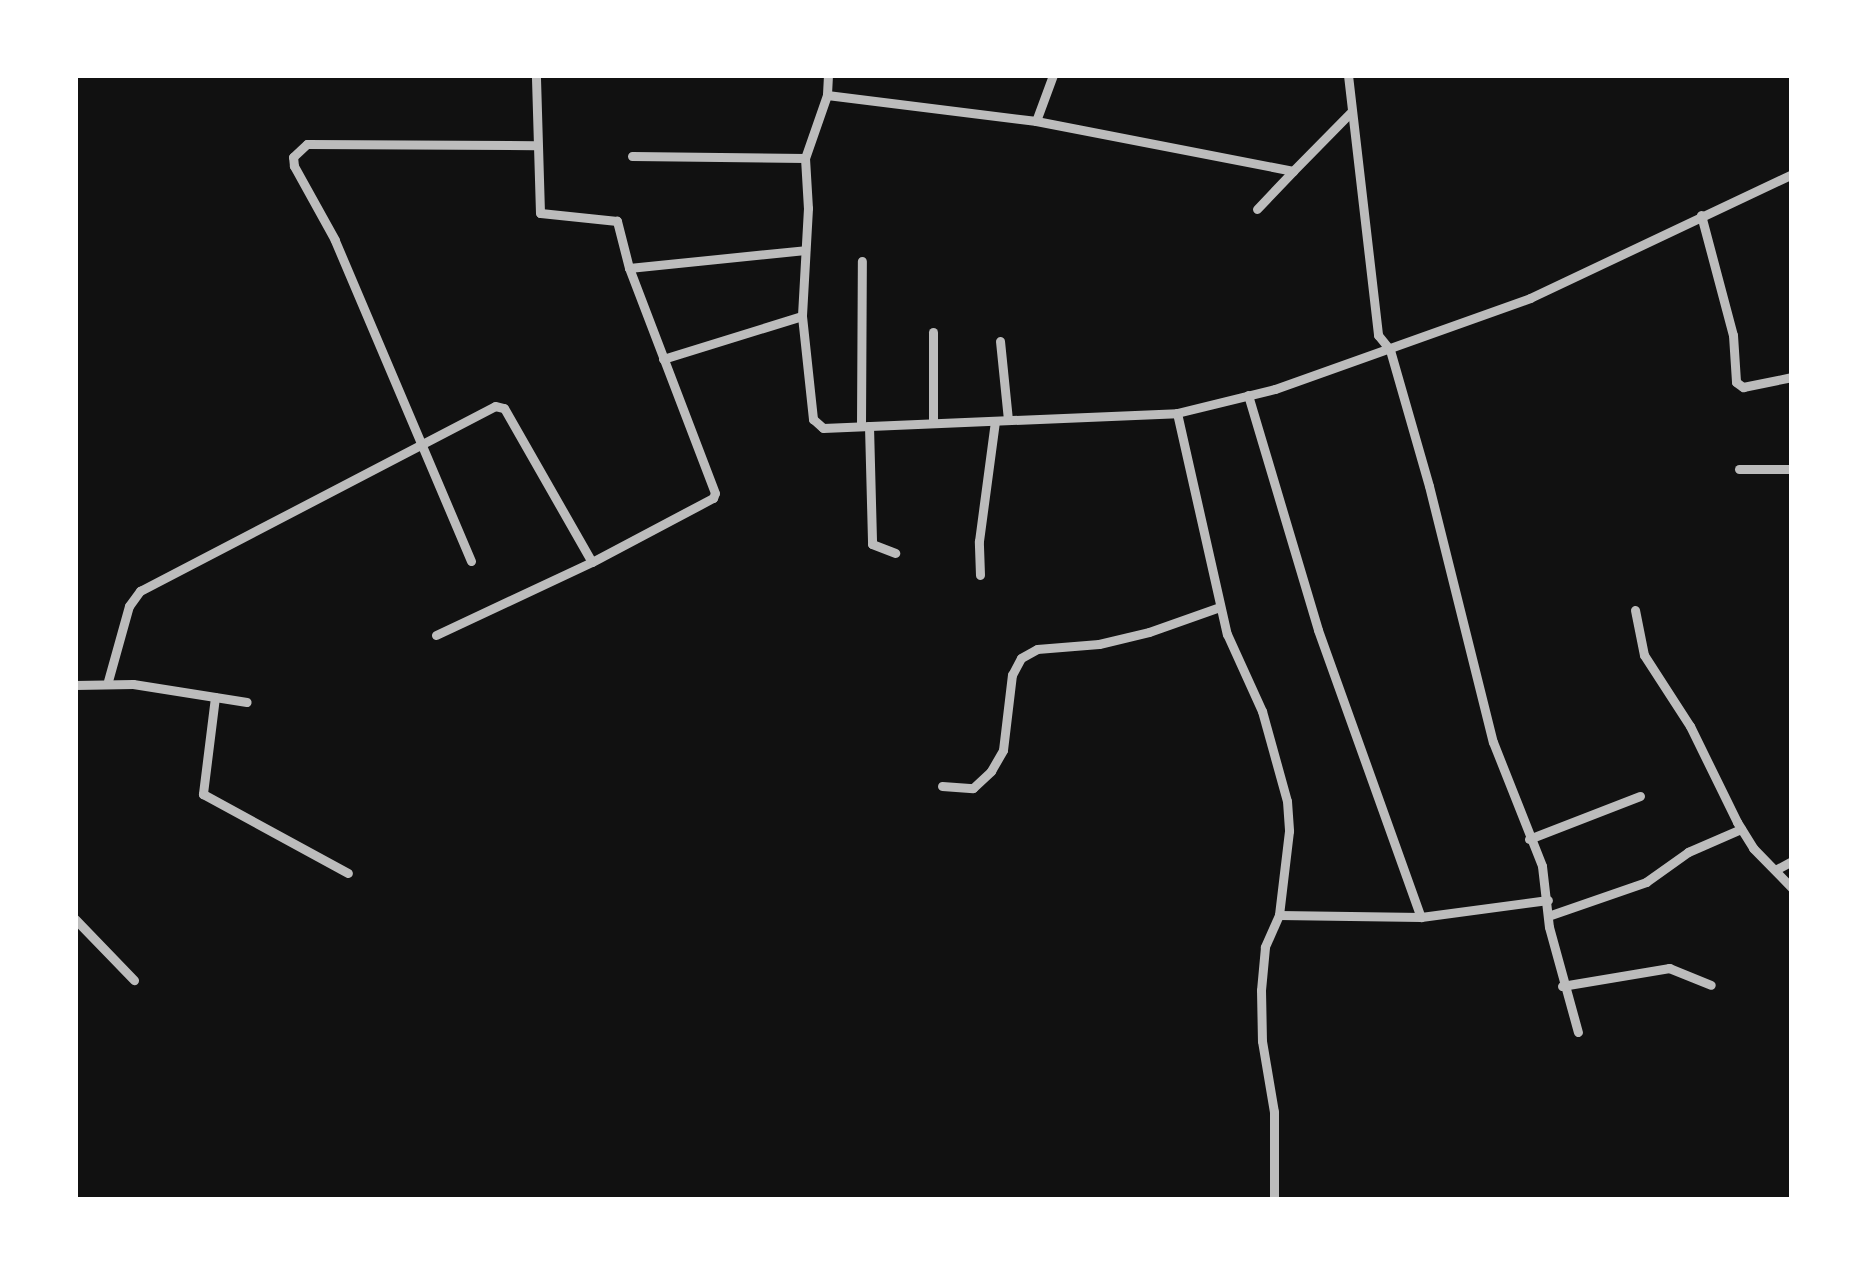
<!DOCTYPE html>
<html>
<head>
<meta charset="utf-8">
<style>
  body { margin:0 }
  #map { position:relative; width:1867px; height:1275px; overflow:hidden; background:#111; font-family:"Titillium Web",sans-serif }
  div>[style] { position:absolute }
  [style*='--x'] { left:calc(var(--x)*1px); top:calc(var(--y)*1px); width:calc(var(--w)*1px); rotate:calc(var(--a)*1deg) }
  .minor>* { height:9px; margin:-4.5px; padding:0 4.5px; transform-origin:4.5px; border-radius:4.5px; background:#bcbcbc }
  span { translate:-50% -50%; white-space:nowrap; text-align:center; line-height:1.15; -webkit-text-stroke:10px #fff; paint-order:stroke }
  .frame { position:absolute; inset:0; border:78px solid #fff; pointer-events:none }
</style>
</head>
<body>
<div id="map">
  <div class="minor">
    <i style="--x:828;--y:75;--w:20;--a:93"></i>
    <i style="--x:827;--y:95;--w:67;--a:109.2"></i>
    <i style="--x:805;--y:158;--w:50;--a:86.6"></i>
    <i style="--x:808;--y:208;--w:108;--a:93.2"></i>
    <i style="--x:802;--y:316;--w:104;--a:83.9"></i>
    <i style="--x:813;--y:419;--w:13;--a:42"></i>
    <i style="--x:823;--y:428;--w:354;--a:-2.4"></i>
    <i style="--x:1177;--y:413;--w:101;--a:-13.8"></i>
    <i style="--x:1275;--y:389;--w:271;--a:-19.6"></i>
    <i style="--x:1530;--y:298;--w:290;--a:-25.3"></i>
    <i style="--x:1348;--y:75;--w:262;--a:83.4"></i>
    <i style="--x:1378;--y:335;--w:19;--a:51"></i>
    <i style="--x:1390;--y:350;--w:141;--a:74"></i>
    <i style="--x:1429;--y:486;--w:264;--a:76"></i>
    <i style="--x:1493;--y:742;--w:133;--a:68.4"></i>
    <i style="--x:1542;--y:866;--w:61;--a:83.5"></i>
    <i style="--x:1549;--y:927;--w:109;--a:74.6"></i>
    <i style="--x:827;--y:95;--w:211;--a:7.1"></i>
    <i style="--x:1036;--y:121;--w:262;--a:11"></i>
    <i style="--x:1293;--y:171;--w:83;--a:-45.5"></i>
    <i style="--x:1036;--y:121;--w:49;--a:-69.7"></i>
    <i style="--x:632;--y:156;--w:173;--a:0.7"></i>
    <i style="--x:1257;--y:209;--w:52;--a:-46.5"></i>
    <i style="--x:1701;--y:215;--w:124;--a:75.1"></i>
    <i style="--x:1733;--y:335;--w:47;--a:86.3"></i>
    <i style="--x:1736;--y:382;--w:9;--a:36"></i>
    <i style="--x:1743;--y:387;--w:50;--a:-11.5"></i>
    <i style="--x:629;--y:268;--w:177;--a:-5.8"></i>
    <i style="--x:933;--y:332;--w:91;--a:90"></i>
    <i style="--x:1000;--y:341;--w:79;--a:84.2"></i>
    <i style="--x:663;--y:359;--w:145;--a:-17.2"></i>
    <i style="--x:1248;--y:395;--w:245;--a:73.4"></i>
    <i style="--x:1318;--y:630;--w:305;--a:70.3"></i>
    <i style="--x:1177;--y:413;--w:227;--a:77.3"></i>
    <i style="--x:1227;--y:634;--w:85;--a:65.6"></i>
    <i style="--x:1262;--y:711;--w:93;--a:74.5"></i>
    <i style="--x:1287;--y:801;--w:30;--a:86"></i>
    <i style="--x:1289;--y:831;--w:85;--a:96.8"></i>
    <i style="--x:1279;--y:915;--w:35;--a:114"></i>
    <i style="--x:1265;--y:947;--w:43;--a:95.3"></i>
    <i style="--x:1261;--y:990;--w:51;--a:88.9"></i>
    <i style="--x:1262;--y:1041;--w:72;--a:80.4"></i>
    <i style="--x:1274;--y:1112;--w:88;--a:90"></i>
    <i style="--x:861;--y:426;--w:165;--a:-89.7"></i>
    <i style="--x:869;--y:426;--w:118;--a:88.5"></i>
    <i style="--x:872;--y:544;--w:25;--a:21"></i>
    <i style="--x:1739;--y:469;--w:53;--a:0"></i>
    <i style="--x:471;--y:561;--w:349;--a:-113"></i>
    <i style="--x:335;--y:240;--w:85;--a:-119"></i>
    <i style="--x:294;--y:166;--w:9;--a:-96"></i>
    <i style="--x:293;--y:157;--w:19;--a:-43"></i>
    <i style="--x:307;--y:144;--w:228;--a:0.3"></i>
    <i style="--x:980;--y:575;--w:34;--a:-92"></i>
    <i style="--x:979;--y:541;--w:121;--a:-82.4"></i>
    <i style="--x:1635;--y:610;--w:46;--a:78.7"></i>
    <i style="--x:1644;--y:655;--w:85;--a:57.1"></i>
    <i style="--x:1690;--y:726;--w:107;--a:63.9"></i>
    <i style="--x:1737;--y:822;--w:31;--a:58"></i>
    <i style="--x:1753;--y:848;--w:56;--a:45.7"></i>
    <i style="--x:436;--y:635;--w:172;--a:-25.1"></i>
    <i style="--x:592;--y:562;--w:137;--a:-27.9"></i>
    <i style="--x:713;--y:498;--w:5;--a:-68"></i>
    <i style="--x:715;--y:493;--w:241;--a:-110.9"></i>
    <i style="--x:629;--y:268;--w:49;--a:-104.3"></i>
    <i style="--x:617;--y:221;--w:77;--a:-174.1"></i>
    <i style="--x:540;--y:213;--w:138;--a:-91.7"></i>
    <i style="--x:108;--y:681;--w:78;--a:-74.4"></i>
    <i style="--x:129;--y:606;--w:19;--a:-54"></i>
    <i style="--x:140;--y:591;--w:400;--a:-27.5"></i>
    <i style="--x:495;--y:406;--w:9;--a:13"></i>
    <i style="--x:504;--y:408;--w:177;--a:60.3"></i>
    <i style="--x:75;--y:685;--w:58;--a:-1"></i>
    <i style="--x:133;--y:684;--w:115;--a:9"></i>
    <i style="--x:215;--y:697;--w:98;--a:97.1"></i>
    <i style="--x:203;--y:794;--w:165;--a:28.6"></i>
    <i style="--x:942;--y:786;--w:31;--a:4"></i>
    <i style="--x:973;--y:788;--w:25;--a:-43"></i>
    <i style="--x:991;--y:771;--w:24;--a:-60"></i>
    <i style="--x:1003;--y:750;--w:76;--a:-83.2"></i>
    <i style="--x:1012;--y:675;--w:19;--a:-62"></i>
    <i style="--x:1021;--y:658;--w:18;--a:-29"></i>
    <i style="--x:1037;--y:649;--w:62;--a:-4.6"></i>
    <i style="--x:1099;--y:644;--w:51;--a:-13.5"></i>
    <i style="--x:1149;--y:632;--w:75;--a:-19.4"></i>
    <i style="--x:1529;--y:839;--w:119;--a:-21.2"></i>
    <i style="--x:1777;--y:869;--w:17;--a:-28"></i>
    <i style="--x:1279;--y:915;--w:142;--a:0.8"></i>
    <i style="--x:1421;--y:917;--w:128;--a:-7.6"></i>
    <i style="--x:1548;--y:916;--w:104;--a:-19.1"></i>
    <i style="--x:1646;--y:882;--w:52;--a:-35.5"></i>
    <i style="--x:1688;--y:852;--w:58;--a:-23.5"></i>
    <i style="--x:75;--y:919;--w:85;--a:46"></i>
    <i style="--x:1562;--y:986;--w:109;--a:-9.5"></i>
    <i style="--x:1669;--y:968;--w:45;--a:22"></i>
  </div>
  <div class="frame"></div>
</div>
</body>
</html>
